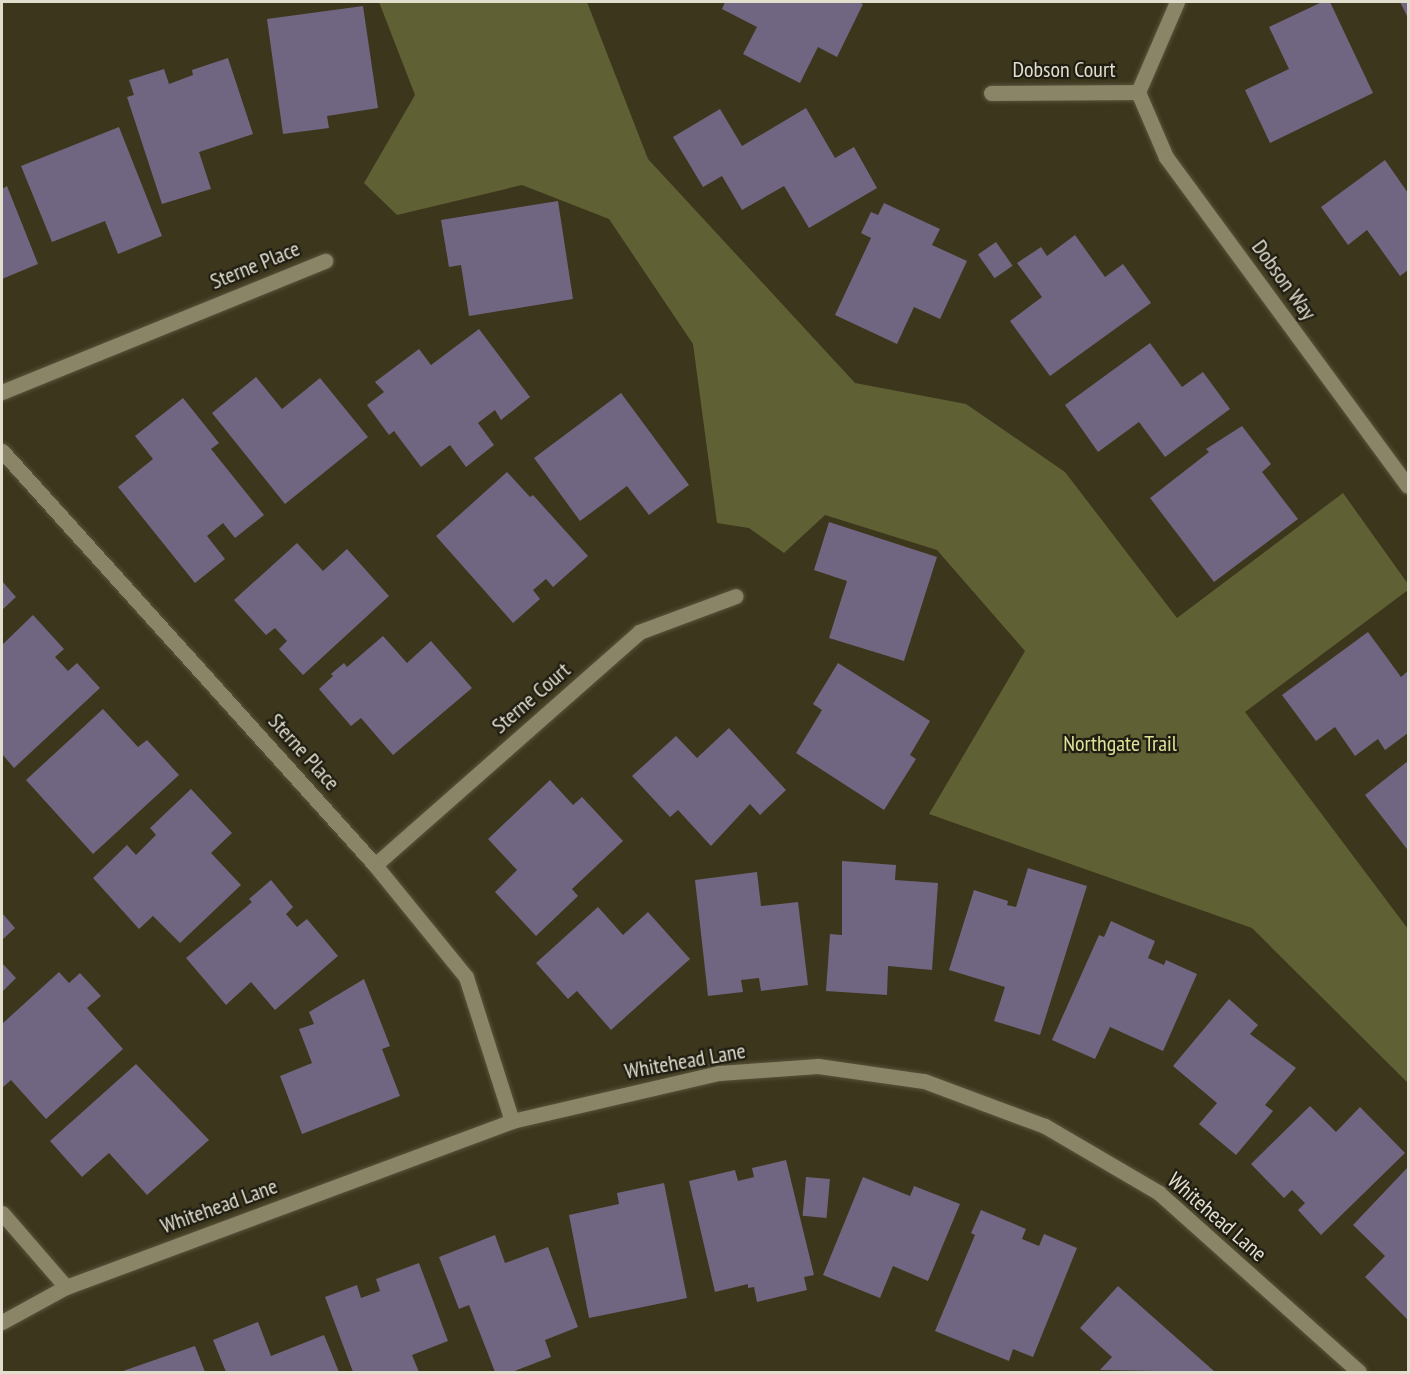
<!DOCTYPE html>
<html>
<head>
<meta charset="utf-8">
<style>
  body { margin:0 }
  #map { position:relative; width:1410px; height:1374px; overflow:hidden; background:#3c361c; font-family:"PT Sans Narrow",sans-serif }
  div>[style] { position:absolute }
  [style*='--x'] { left:calc(var(--x)*1px); top:calc(var(--y)*1px); width:calc(var(--w)*1px); rotate:calc(var(--a)*1deg) }
  .green>* { inset:0; background:#5f6134 }
  .building>* { inset:0; background:#706681; transform-origin:0 0 }
  .roads { filter:drop-shadow(0 0 2px #58533c) drop-shadow(0 0 2px #58533c) }
  .minor>* { height:15px; margin:-7.5px; padding:0 7.5px; transform-origin:7.5px; border-radius:7.5px; background:#8b8567 }
  span { translate:-50% -50%; white-space:nowrap; text-align:center; line-height:1.15; -webkit-text-stroke:4.5px #201e12; paint-order:stroke }
  .street-label { font-size:22px; color:#e1dece }
  .park-label { font-size:22px; color:#dfe398 }
  .frame { position:absolute; inset:0; border:3px solid #e1dece; pointer-events:none }
</style>
</head>
<body>
<div id="map">
  <div class="green">
    <i style="clip-path:polygon(379px 2px,587px 2px,648px 159px,855px 383px,966px 404px,1065px 472px,1177px 618px,1343px 493px,1408px 584px,1408px 590px,1245px 712px,1408px 929px,1408px 1083px,1252px 928px,929px 814px,1025px 651px,937px 550px,825px 515px,784px 553px,749px 528px,717px 523px,693px 344px,609px 219px,522px 185px,397px 215px,364px 183px,415px 95px)"></i>
  </div>
  <div class="building">
    <i style="clip-path:polygon(725px 2px,858px 2px,863px 4px,837px 57px,818px 47px,800px 83px,743px 54px,757px 27px,722px 9px)"></i>
    <i style="clip-path:polygon(1322px 2px,1330px 2px,1373px 93px,1270px 143px,1245px 90px,1289px 69px,1269px 27px)"></i>
    <i style="clip-path:polygon(1400px 2px,1408px 2px,1408px 18px)"></i>
    <i style="clip-path:polygon(363px 6px,378px 108px,327px 116px,329px 128px,283px 134px,267px 19px)"></i>
    <i style="clip-path:polygon(228px 58px,253px 134px,199px 152px,211px 189px,162px 204px,127px 97px,134px 95px,129px 80px,164px 69px,169px 84px,193px 75px,192px 70px)"></i>
    <i style="clip-path:polygon(806px 108px,835px 158px,854px 147px,877px 188px,809px 228px,784px 186px,742px 210px,722px 176px,703px 187px,673px 137px,720px 109px,742px 146px)"></i>
    <i style="clip-path:polygon(119px 127px,162px 236px,118px 254px,105px 221px,52px 242px,21px 166px)"></i>
    <i style="clip-path:polygon(1385px 160px,1408px 193px,1408px 270px,1400px 276px,1367px 230px,1348px 245px,1321px 207px)"></i>
    <i style="clip-path:polygon(7px 186px,38px 264px,2px 279px,2px 189px)"></i>
    <i style="clip-path:polygon(558px 201px,573px 299px,469px 316px,461px 265px,449px 267px,441px 220px)"></i>
    <i style="clip-path:polygon(884px 203px,940px 229px,932px 245px,967px 261px,940px 319px,914px 307px,897px 344px,835px 315px,871px 238px,861px 233px,871px 212px,878px 215px)"></i>
    <i style="clip-path:polygon(1075px 235px,1105px 277px,1123px 264px,1151px 303px,1050px 376px,1010px 321px,1042px 297px,1017px 263px,1041px 247px,1047px 256px)"></i>
    <i style="left:996px;top:242px;width:29px;height:22px;rotate:55deg"></i>
    <i style="clip-path:polygon(479px 329px,530px 397px,501px 420px,495px 410px,478px 423px,494px 445px,466px 467px,450px 445px,421px 467px,394px 431px,389px 435px,367px 405px,384px 392px,375px 382px,419px 349px,431px 365px)"></i>
    <i style="clip-path:polygon(1150px 343px,1182px 387px,1203px 372px,1230px 409px,1165px 457px,1139px 422px,1098px 452px,1065px 405px)"></i>
    <i style="clip-path:polygon(256px 377px,282px 409px,320px 378px,368px 437px,285px 504px,212px 413px)"></i>
    <i style="clip-path:polygon(621px 393px,689px 485px,649px 515px,627px 486px,580px 521px,534px 458px)"></i>
    <i style="clip-path:polygon(183px 398px,219px 443px,211px 449px,264px 515px,235px 538px,223px 523px,207px 536px,225px 559px,195px 583px,118px 487px,153px 459px,135px 436px)"></i>
    <i style="clip-path:polygon(1242px 426px,1271px 464px,1262px 472px,1298px 519px,1214px 582px,1150px 498px,1209px 452px,1206px 449px)"></i>
    <i style="clip-path:polygon(507px 472px,530px 497px,533px 495px,588px 556px,553px 587px,546px 579px,533px 590px,540px 599px,513px 623px,436px 536px)"></i>
    <i style="clip-path:polygon(829px 522px,937px 557px,904px 661px,829px 638px,847px 581px,814px 570px)"></i>
    <i style="clip-path:polygon(297px 543px,323px 571px,347px 549px,389px 596px,303px 675px,279px 649px,287px 641px,275px 628px,266px 635px,234px 600px)"></i>
    <i style="clip-path:polygon(2px 581px,16px 597px,2px 610px)"></i>
    <i style="clip-path:polygon(33px 615px,64px 649px,55px 657px,68px 671px,77px 663px,100px 688px,14px 768px,2px 754px,2px 645px)"></i>
    <i style="clip-path:polygon(1368px 632px,1401px 677px,1408px 671px,1408px 733px,1385px 750px,1378px 739px,1355px 756px,1335px 727px,1316px 741px,1282px 695px)"></i>
    <i style="clip-path:polygon(383px 636px,407px 663px,431px 641px,472px 688px,393px 755px,361px 718px,351px 726px,319px 689px,333px 676px,331px 674px,344px 663px,347px 667px)"></i>
    <i style="clip-path:polygon(838px 663px,930px 721px,910px 755px,916px 759px,884px 810px,796px 753px,822px 710px,813px 704px)"></i>
    <i style="clip-path:polygon(103px 709px,138px 747px,147px 740px,179px 775px,93px 854px,26px 780px)"></i>
    <i style="clip-path:polygon(729px 728px,786px 790px,760px 815px,750px 804px,711px 846px,678px 810px,670px 817px,632px 776px,676px 736px,697px 758px)"></i>
    <i style="clip-path:polygon(1408px 761px,1408px 848px,1407px 849px,1365px 795px)"></i>
    <i style="clip-path:polygon(550px 780px,573px 805px,582px 797px,623px 841px,572px 889px,578px 896px,536px 936px,495px 892px,517px 870px,488px 839px)"></i>
    <i style="clip-path:polygon(191px 789px,232px 833px,211px 853px,241px 885px,180px 943px,153px 916px,139px 929px,93px 878px,127px 845px,136px 855px,156px 835px,150px 828px)"></i>
    <i style="clip-path:polygon(842px 861px,896px 865px,895px 880px,938px 883px,932px 970px,888px 966px,887px 995px,826px 991px,830px 934px,842px 935px)"></i>
    <i style="clip-path:polygon(1028px 868px,1087px 886px,1040px 1035px,994px 1021px,1005px 987px,949px 970px,974px 890px,1008px 901px,1007px 905px,1016px 907px)"></i>
    <i style="clip-path:polygon(757px 872px,761px 906px,798px 902px,808px 985px,761px 991px,759px 978px,741px 980px,743px 992px,708px 996px,695px 880px)"></i>
    <i style="clip-path:polygon(271px 880px,293px 907px,286px 914px,297px 927px,307px 919px,338px 956px,275px 1010px,251px 982px,226px 1005px,186px 958px,252px 902px,249px 899px)"></i>
    <i style="clip-path:polygon(598px 907px,623px 935px,648px 912px,690px 959px,611px 1030px,577px 991px,568px 999px,536px 963px)"></i>
    <i style="clip-path:polygon(2px 913px,15px 928px,2px 940px)"></i>
    <i style="clip-path:polygon(1111px 921px,1155px 941px,1148px 958px,1164px 965px,1166px 960px,1197px 974px,1163px 1051px,1110px 1027px,1095px 1059px,1052px 1040px,1099px 935px,1104px 937px)"></i>
    <i style="clip-path:polygon(2px 963px,16px 978px,2px 992px)"></i>
    <i style="clip-path:polygon(59px 972px,69px 983px,80px 973px,101px 996px,87px 1008px,123px 1049px,46px 1119px,11px 1080px,2px 1088px,2px 1024px)"></i>
    <i style="clip-path:polygon(364px 979px,390px 1046px,382px 1049px,400px 1096px,302px 1134px,280px 1076px,312px 1063px,299px 1029px,314px 1024px,309px 1012px)"></i>
    <i style="clip-path:polygon(1229px 999px,1258px 1025px,1250px 1034px,1296px 1068px,1265px 1105px,1273px 1111px,1236px 1155px,1199px 1124px,1217px 1103px,1173px 1066px)"></i>
    <i style="clip-path:polygon(136px 1064px,209px 1140px,147px 1195px,109px 1153px,82px 1177px,50px 1141px)"></i>
    <i style="clip-path:polygon(1310px 1106px,1336px 1132px,1360px 1107px,1405px 1153px,1321px 1235px,1298px 1210px,1305px 1203px,1292px 1190px,1284px 1198px,1251px 1164px)"></i>
    <i style="clip-path:polygon(786px 1160px,814px 1275px,804px 1277px,807px 1290px,757px 1302px,754px 1287px,748px 1288px,748px 1284px,715px 1292px,689px 1181px,735px 1170px,738px 1181px,754px 1177px,752px 1168px)"></i>
    <i style="clip-path:polygon(1408px 1167px,1408px 1320px,1365px 1277px,1385px 1256px,1353px 1225px)"></i>
    <i style="left:806px;top:1177px;width:24px;height:39px;rotate:5deg"></i>
    <i style="clip-path:polygon(863px 1177px,910px 1196px,914px 1186px,960px 1204px,928px 1281px,893px 1266px,880px 1298px,823px 1275px)"></i>
    <i style="clip-path:polygon(664px 1183px,687px 1298px,589px 1318px,569px 1215px,619px 1204px,617px 1193px)"></i>
    <i style="clip-path:polygon(981px 1210px,1026px 1229px,1022px 1239px,1039px 1246px,1044px 1234px,1077px 1248px,1033px 1357px,1013px 1349px,1009px 1361px,935px 1331px,975px 1235px,971px 1233px)"></i>
    <i style="clip-path:polygon(495px 1235px,505px 1263px,548px 1247px,578px 1327px,545px 1340px,551px 1357px,512px 1372px,495px 1372px,469px 1305px,459px 1309px,439px 1257px)"></i>
    <i style="clip-path:polygon(419px 1263px,448px 1341px,412px 1355px,419px 1372px,353px 1372px,325px 1297px,357px 1285px,361px 1298px,380px 1291px,376px 1279px)"></i>
    <i style="clip-path:polygon(1118px 1286px,1215px 1372px,1100px 1370px,1112px 1357px,1080px 1328px)"></i>
    <i style="clip-path:polygon(258px 1322px,271px 1356px,324px 1335px,339px 1372px,226px 1372px,213px 1340px)"></i>
    <i style="clip-path:polygon(195px 1346px,205px 1372px,120px 1372px)"></i>
  </div>
  <div class="roads">
    <div class="minor">
      <i style="--x:1138;--y:92;--w:71;--a:66.7"></i>
      <i style="--x:1166;--y:157;--w:408;--a:53.7"></i>
      <i style="--x:1138;--y:92;--w:98;--a:-66.6"></i>
      <i style="--x:991;--y:93;--w:147;--a:-0.4"></i>
      <i style="--x:2;--y:392;--w:349;--a:-22.1"></i>
      <i style="--x:2;--y:451;--w:557;--a:47.98"></i>
      <i style="--x:375;--y:865;--w:144;--a:50.9"></i>
      <i style="--x:466;--y:977;--w:151;--a:72.3"></i>
      <i style="--x:375;--y:865;--w:352;--a:-41.4"></i>
      <i style="--x:639;--y:632;--w:103;--a:-20.4"></i>
      <i style="--x:2;--y:1213;--w:98;--a:49.1"></i>
      <i style="--x:2;--y:1322;--w:73;--a:-28.7"></i>
      <i style="--x:66;--y:1287;--w:476;--a:-20.4"></i>
      <i style="--x:512;--y:1121;--w:212;--a:-13.1"></i>
      <i style="--x:719;--y:1073;--w:99;--a:-4"></i>
      <i style="--x:818;--y:1066;--w:107;--a:8.1"></i>
      <i style="--x:924;--y:1081;--w:129;--a:20.4"></i>
      <i style="--x:1045;--y:1126;--w:132;--a:30.4"></i>
      <i style="--x:1159;--y:1193;--w:268;--a:41.8"></i>
    </div>
  </div>
  <div class="street-label">
    <span style="left:1064px;top:70px">Dobson Court</span>
    <span style="left:255px;top:265px;rotate:-22deg">Sterne Place</span>
    <span style="left:1284px;top:280px;rotate:54deg">Dobson Way</span>
    <span style="left:531px;top:698px;rotate:-41deg">Sterne Court</span>
    <span style="left:304px;top:752px;rotate:48deg">Sterne Place</span>
    <span style="left:685px;top:1061px;rotate:-10deg">Whitehead Lane</span>
    <span style="left:219px;top:1206px;rotate:-20deg">Whitehead Lane</span>
    <span style="left:1217px;top:1217px;rotate:41deg">Whitehead Lane</span>
  </div>
  <div class="park-label">
    <span style="left:1120px;top:744px">Northgate Trail</span>
  </div>
  <div class="frame"></div>
</div>
</body>
</html>
